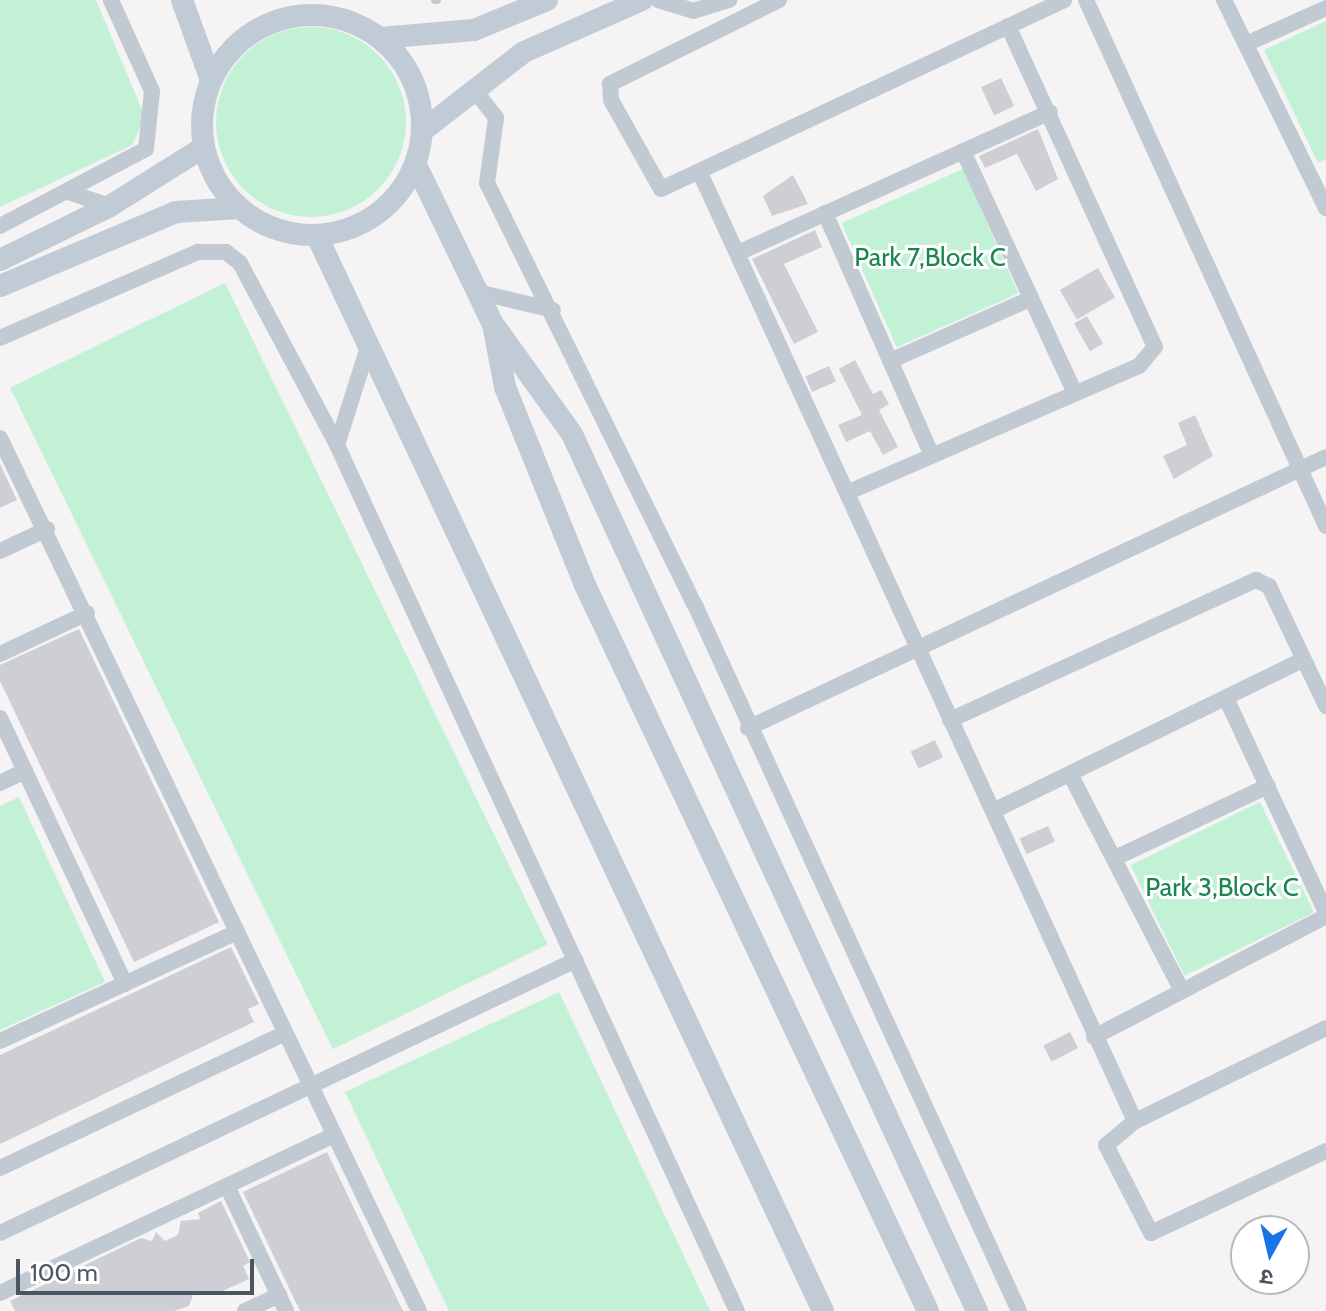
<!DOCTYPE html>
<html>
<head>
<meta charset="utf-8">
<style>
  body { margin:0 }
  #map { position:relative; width:1326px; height:1311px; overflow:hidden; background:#f5f3f3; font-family:Cabin,"Noto Sans Devanagari",sans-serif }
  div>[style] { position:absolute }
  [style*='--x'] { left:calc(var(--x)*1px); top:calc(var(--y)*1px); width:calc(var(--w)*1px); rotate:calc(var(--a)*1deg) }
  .green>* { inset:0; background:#c3f1d5; transform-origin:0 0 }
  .round { border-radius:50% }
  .building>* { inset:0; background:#cdcfd5; transform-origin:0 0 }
  .lane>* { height:8px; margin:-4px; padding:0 4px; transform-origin:4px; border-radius:4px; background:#c1cad2 }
  .street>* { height:16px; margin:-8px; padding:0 8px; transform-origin:8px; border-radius:8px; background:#c1cad2 }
  .secondary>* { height:22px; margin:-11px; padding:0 11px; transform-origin:11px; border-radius:11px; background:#c1cbd6 }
  .secondary>.ring { margin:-11px; padding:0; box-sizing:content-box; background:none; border:22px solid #c1cbd6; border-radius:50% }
  span { translate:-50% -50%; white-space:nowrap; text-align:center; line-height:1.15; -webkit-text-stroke:6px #fff; paint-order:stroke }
  .park-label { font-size:26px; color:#17864f }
  .north { position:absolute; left:1230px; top:1215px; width:80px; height:80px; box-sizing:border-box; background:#fff; border:2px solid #b7bbc0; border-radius:50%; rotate:188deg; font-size:22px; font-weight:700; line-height:32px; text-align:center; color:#4a5661 }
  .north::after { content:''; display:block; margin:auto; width:28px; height:36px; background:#1a73e8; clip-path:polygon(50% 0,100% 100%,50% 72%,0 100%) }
  .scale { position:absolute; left:16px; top:1259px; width:238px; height:36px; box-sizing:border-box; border:4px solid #4a5661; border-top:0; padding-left:10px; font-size:24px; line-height:28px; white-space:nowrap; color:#4a5661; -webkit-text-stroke:6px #fff; paint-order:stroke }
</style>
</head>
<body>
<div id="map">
  <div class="green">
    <i style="clip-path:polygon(0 0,96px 0,145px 117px,132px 145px,0 207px)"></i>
    <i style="clip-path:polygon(1326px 21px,1326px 159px,1318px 163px,1264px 50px)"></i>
    <i class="round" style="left:216px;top:27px;width:190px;height:190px"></i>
    <i style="left:963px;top:169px;width:136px;height:133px;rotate:66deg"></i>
    <i style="left:225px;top:283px;width:736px;height:239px;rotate:64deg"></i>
    <i style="clip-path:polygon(19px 797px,105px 982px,0 1030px,0 806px)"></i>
    <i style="left:1260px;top:802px;width:123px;height:144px;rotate:64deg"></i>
    <i style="clip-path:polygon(559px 992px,710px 1311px,449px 1311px,345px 1092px)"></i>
  </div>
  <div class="building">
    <i style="left:1001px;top:78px;width:31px;height:22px;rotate:65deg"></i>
    <i style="clip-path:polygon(1038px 129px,1058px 179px,1036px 191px,1017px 154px,985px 168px,979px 156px)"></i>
    <i style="clip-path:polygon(793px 175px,808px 204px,772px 216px,763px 196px)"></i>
    <i style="clip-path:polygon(815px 230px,822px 247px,784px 264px,818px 332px,794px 344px,752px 259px)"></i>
    <i style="left:1098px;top:268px;width:34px;height:44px;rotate:60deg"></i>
    <i style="left:1087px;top:316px;width:32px;height:15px;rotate:60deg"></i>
    <i style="clip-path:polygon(855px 360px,873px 394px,881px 390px,889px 404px,879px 410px,898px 447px,883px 455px,870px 431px,846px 442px,838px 425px,862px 415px,839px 369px)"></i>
    <i style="left:829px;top:366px;width:17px;height:26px;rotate:66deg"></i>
    <i style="clip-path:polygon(1195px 415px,1213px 456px,1174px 479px,1163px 456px,1187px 445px,1178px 423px)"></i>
    <i style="clip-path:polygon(0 464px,17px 500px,0 508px)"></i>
    <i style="clip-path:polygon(79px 629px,219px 922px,134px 962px,0 681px,0 665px)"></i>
    <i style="left:935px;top:740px;width:19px;height:27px;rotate:65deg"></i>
    <i style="left:1048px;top:826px;width:17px;height:31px;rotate:66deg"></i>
    <i style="clip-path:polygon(231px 947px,259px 1004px,248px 1009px,254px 1022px,0 1144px,0 1055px)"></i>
    <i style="left:1070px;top:1032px;width:18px;height:30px;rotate:63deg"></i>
    <i style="clip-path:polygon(327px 1152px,403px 1311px,300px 1311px,243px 1192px)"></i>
    <i style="clip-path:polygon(221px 1201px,250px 1262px,243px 1266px,249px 1279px,216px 1294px,194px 1292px,189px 1306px,174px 1311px,15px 1311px,10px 1301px,141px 1238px,152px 1241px,156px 1232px,165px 1241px,178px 1235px,181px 1221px,200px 1219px,198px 1213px)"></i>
  </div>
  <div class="lane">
    <i style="--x:435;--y:0;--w:2;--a:0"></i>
  </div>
  <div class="street">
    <i style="--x:658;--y:0;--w:37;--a:17"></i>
    <i style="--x:693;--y:11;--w:38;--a:-17"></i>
    <i style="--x:779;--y:0;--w:189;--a:153.6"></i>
    <i style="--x:610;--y:84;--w:16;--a:86"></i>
    <i style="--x:611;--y:100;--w:102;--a:60.7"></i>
    <i style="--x:661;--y:189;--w:445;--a:-25.1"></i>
    <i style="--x:1086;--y:0;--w:578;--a:65.47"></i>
    <i style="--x:1224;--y:0;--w:232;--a:63.9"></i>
    <i style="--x:1246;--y:44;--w:88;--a:-24.2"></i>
    <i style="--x:476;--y:92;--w:33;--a:52"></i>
    <i style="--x:496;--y:118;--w:66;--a:97.9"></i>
    <i style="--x:487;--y:183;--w:470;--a:63.8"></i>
    <i style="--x:695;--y:605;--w:777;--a:65.35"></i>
    <i style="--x:963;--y:151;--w:264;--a:65.2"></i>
    <i style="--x:701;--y:175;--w:1041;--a:65.36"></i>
    <i style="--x:68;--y:192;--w:44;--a:18.4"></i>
    <i style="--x:825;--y:213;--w:262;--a:66.2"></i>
    <i style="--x:0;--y:226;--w:165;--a:-27.8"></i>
    <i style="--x:146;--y:149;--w:58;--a:-84.1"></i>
    <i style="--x:152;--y:91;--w:100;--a:-114.3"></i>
    <i style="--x:740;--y:252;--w:340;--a:-24.3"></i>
    <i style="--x:477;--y:292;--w:78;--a:13.3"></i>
    <i style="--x:0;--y:338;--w:216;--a:-23.5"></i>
    <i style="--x:198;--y:252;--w:28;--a:0"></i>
    <i style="--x:226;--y:252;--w:18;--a:38"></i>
    <i style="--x:240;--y:263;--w:206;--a:61.9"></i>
    <i style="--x:337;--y:445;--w:954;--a:65.21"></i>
    <i style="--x:890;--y:361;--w:153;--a:-23.9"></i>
    <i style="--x:0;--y:438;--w:968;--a:64.36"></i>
    <i style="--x:337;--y:445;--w:106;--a:-72.4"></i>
    <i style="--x:851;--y:491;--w:314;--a:-23.5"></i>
    <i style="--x:1139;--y:366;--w:25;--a:-50"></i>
    <i style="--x:1155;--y:347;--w:353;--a:-114.6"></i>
    <i style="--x:0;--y:551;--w:52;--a:-25.1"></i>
    <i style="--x:0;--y:654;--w:96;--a:-25.2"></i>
    <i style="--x:1226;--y:698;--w:236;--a:65"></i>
    <i style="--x:0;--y:718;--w:294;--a:64.8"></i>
    <i style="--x:950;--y:720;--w:337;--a:-24.6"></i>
    <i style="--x:1256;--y:580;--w:14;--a:25"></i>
    <i style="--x:1269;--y:586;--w:133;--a:64.6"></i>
    <i style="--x:748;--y:728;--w:638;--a:-25.12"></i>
    <i style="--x:1070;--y:774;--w:240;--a:62.7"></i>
    <i style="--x:0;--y:783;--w:28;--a:-26"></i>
    <i style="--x:993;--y:811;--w:345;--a:-26"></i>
    <i style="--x:1115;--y:858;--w:169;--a:-25.2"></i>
    <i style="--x:1326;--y:1028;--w:212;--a:154"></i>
    <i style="--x:1135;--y:1121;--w:38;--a:140"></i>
    <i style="--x:1106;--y:1145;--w:99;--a:62.9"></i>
    <i style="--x:1151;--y:1233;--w:193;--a:-25.1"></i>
    <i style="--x:1094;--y:1037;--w:262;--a:-27.5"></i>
    <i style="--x:0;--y:1041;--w:261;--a:-24.7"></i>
    <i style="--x:0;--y:1168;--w:315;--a:-25.3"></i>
    <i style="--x:227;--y:1186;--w:138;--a:64.7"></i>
    <i style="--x:0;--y:1233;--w:637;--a:-25.36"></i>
    <i style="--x:0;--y:1293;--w:369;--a:-25.3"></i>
    <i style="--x:245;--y:1311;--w:38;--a:-25"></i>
  </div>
  <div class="secondary">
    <i style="--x:182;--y:0;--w:85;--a:70.1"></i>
    <i class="ring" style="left:202px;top:15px;width:198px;height:198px"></i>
    <i style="--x:380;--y:38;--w:94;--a:-4.9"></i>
    <i style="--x:474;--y:30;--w:79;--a:-22.3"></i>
    <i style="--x:422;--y:131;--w:129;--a:-37.8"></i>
    <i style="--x:524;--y:52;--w:129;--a:-23.8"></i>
    <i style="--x:416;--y:165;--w:177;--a:64.2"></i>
    <i style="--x:493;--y:324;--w:64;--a:79.2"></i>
    <i style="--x:505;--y:387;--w:214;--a:68"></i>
    <i style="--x:585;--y:585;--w:803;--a:64.71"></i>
    <i style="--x:317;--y:236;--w:1188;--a:64.79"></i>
    <i style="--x:0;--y:260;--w:123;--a:-26.1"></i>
    <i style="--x:110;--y:206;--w:111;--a:-32.1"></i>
    <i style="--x:0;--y:286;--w:191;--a:-22.8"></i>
    <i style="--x:176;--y:212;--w:63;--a:-3.6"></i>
    <i style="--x:496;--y:328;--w:130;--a:54.4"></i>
    <i style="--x:572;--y:434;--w:966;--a:65.21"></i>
  </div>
  <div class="park-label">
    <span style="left:930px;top:258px">Park 7,Block C</span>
    <span style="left:1222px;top:888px">Park 3,Block C</span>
  </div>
  <div class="north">उ</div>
  <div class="scale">100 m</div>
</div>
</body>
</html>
